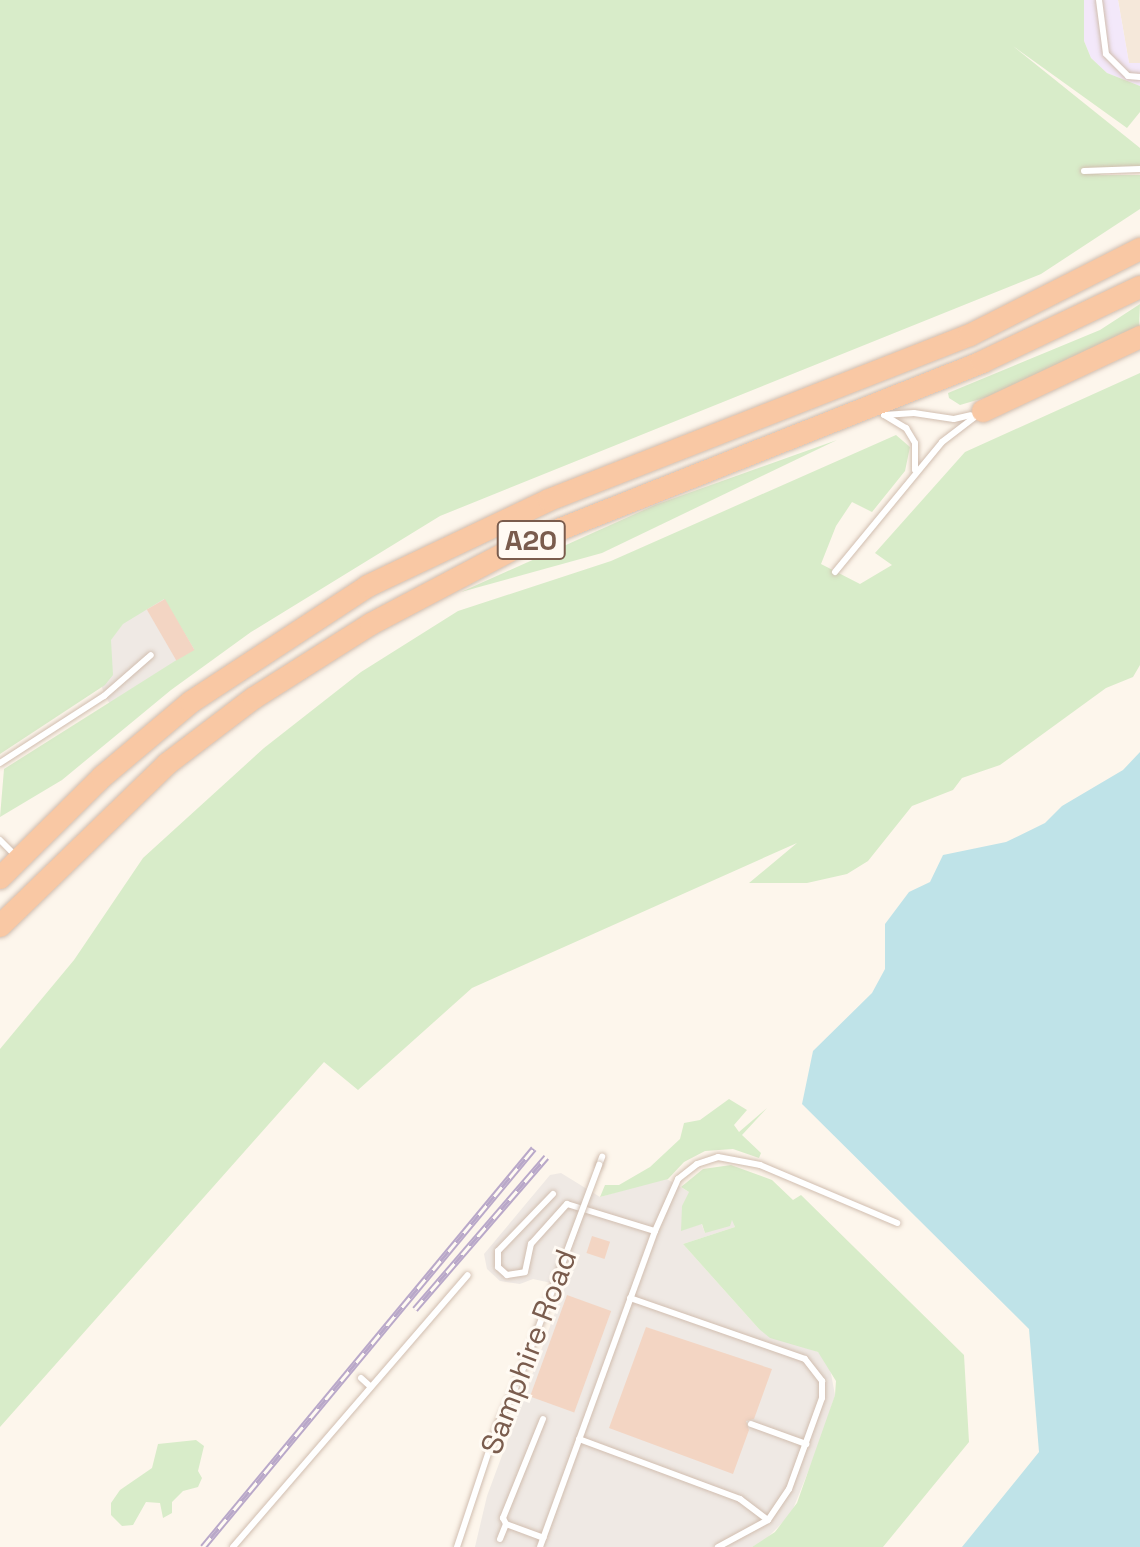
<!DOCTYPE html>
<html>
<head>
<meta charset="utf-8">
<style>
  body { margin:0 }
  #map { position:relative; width:1140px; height:1547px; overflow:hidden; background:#fdf6ec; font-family:"Space Grotesk",sans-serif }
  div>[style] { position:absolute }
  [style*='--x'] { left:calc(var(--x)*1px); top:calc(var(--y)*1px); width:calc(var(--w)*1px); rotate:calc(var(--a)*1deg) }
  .residential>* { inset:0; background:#f5e8da }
  .industrial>* { inset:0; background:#efe9e4 }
  .education>* { inset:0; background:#f3e8fa }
  .green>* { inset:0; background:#d8ecc9 }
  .water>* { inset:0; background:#bfe3e8 }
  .building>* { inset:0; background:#f3d5c3; transform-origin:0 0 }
  .roads { filter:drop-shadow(0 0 2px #d1beb0) drop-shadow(0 0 2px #d1beb0) }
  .service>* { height:6px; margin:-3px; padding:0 3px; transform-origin:3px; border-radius:3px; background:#fff }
  .trunk>* { height:22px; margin:-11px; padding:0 11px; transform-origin:11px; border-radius:11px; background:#f9c8a4 }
  .rail>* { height:7px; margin-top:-3.5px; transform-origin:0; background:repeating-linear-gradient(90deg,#fffaf3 0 12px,#b9a8c9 0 24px); box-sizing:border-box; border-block:2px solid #b9a8c9 }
  .bridges { filter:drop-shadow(0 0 2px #d1beb0) drop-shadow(0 0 2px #d1beb0) }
  .service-bridge>* { height:6px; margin:-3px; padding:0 3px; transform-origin:3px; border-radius:3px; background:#fff }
  span { translate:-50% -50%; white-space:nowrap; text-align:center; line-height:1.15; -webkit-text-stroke:6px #fffaf3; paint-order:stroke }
  .shield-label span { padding:2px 6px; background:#fffaf3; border:2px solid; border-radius:6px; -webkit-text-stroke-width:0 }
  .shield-label { font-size:28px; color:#7a5c4d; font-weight:700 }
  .street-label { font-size:30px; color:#7a5c4d }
</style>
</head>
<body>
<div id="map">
  <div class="residential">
    <i style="clip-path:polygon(1118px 0,1140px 0,1140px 63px,1129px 63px)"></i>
  </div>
  <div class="industrial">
    <i style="clip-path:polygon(159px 590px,242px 628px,112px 709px,95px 673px,95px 642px)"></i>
    <i style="clip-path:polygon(561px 1173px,600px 1197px,665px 1178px,689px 1192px,705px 1233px,733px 1220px,735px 1227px,683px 1244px,759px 1329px,818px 1352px,829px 1363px,835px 1395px,820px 1442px,791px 1514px,766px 1539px,752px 1547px,475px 1547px,487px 1496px,565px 1286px,533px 1279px,520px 1284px,500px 1281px,487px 1269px,484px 1254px,550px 1175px)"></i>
  </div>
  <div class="education">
    <i style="clip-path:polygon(1084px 0,1118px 0,1129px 63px,1140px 63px,1140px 86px,1107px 73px,1091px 58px,1084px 41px)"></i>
  </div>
  <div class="green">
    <i style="clip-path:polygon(0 0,1084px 0,1084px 41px,1091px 58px,1107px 73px,1140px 86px,1140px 112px,1127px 128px,1013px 46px,1140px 148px,1140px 166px,1098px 175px,1140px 175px,1140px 209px,1041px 274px,440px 516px,251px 632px,171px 690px,62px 780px,0 817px,4px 769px,194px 649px,164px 599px,123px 624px,111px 640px,113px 675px,105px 685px,0 754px)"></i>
    <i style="clip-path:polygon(1140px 304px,1139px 327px,994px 395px,960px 405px,949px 398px,948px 393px,1100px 330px)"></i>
    <i style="clip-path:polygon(1140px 373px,1140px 665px,1133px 677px,1106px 688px,1000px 765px,962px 778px,953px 790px,912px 806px,868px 861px,847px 874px,807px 883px,749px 883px,797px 843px,472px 988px,358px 1090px,324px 1062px,0 1427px,0 1049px,74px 960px,143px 858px,264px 748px,361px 672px,458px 611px,611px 561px,896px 435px,910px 447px,905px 471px,872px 512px,852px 502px,836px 526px,821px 564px,860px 584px,892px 565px,875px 553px,965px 452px)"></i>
    <i style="clip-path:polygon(837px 440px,602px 553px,461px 592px,655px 505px)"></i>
    <i style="clip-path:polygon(729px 1099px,747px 1110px,734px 1125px,739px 1132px,767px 1108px,742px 1135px,761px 1153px,759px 1158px,733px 1149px,705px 1151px,684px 1162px,668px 1179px,600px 1197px,605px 1185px,619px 1185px,650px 1167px,680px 1139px,684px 1123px,700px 1120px)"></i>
    <i style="clip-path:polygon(731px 1165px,772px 1180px,793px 1200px,801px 1195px,964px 1355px,969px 1442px,883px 1547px,752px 1547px,775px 1532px,797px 1503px,835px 1395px,836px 1381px,818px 1352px,770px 1338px,759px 1329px,683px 1244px,735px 1227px,732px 1220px,730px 1226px,705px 1233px,702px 1224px,681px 1231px,682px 1206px,689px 1192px,681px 1187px,703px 1169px)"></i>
    <i style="clip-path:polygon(196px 1440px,204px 1446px,198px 1471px,202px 1478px,198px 1487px,183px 1491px,172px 1502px,172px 1513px,163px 1518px,160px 1503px,146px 1502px,133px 1525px,122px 1526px,111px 1515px,111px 1503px,120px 1490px,152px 1468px,158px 1444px)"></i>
  </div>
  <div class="water">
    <i style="clip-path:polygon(1140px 752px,1140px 1547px,962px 1547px,1039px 1452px,1029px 1329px,802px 1104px,813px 1051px,872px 993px,885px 969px,885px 924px,909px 892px,930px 882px,943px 855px,1006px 842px,1045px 823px,1062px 806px,1123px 770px)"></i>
  </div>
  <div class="building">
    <i style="left:165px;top:599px;width:59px;height:21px;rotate:60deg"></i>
    <i style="left:592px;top:1236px;width:19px;height:18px;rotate:18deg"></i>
    <i style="left:567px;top:1295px;width:47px;height:108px;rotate:20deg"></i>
    <i style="clip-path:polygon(646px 1327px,772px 1369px,754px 1419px,746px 1421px,749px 1430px,733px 1474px,609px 1428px)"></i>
  </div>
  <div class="roads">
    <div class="service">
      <i style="--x:1099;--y:0;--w:54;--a:82.6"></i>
      <i style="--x:1106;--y:54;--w:31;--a:45"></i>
      <i style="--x:1128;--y:76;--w:12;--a:5"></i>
      <i style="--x:1084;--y:171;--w:56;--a:-2"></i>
      <i style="--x:884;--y:415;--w:30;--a:-4"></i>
      <i style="--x:914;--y:413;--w:40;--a:8.5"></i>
      <i style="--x:954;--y:419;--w:17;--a:-13"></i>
      <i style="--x:884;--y:415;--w:26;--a:31"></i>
      <i style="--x:906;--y:428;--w:17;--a:59"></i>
      <i style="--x:915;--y:443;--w:27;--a:90"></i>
      <i style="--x:835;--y:572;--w:168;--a:-50.5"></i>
      <i style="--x:942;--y:442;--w:48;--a:-37.3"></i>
      <i style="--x:0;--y:763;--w:124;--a:-32.8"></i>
      <i style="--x:104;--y:696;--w:62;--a:-41.1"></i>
      <i style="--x:0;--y:840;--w:23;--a:45"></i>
      <i style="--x:599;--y:1165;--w:9;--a:-69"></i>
      <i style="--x:553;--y:1194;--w:79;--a:134"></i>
      <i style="--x:498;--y:1251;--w:16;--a:90"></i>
      <i style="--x:498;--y:1267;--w:12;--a:42"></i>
      <i style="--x:507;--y:1275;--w:18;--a:-9"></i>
      <i style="--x:525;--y:1272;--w:29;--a:-78"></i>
      <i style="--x:531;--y:1244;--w:54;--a:-48"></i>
      <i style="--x:567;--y:1204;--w:92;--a:17.1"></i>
      <i style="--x:655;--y:1231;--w:57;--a:-66.1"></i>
      <i style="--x:678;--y:1179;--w:24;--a:-38"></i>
      <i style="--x:697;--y:1164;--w:22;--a:-18"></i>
      <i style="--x:718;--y:1157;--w:43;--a:10.8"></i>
      <i style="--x:760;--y:1165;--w:149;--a:22.9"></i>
      <i style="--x:630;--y:1298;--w:185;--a:19.2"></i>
      <i style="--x:805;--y:1359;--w:28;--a:52"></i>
      <i style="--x:822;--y:1381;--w:17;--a:90"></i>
      <i style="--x:822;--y:1398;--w:97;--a:109.9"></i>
      <i style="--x:789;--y:1489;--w:37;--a:124"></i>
      <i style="--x:768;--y:1520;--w:57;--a:151.6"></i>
      <i style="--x:361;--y:1378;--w:13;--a:42"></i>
      <i style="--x:543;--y:1419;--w:107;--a:112"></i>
      <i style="--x:503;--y:1518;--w:7;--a:63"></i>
      <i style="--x:506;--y:1524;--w:40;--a:20.2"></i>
      <i style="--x:751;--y:1424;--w:59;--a:20"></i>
      <i style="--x:579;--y:1439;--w:172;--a:20.4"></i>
      <i style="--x:740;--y:1499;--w:35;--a:37"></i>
      <i style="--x:500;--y:1539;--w:16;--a:-68"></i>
      <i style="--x:233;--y:1547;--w:359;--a:-49.2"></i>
      <i style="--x:457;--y:1547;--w:130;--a:-71.6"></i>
      <i style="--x:498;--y:1424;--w:47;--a:-64.5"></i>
      <i style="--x:540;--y:1547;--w:336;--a:-70"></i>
    </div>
    <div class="trunk">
      <i style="--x:983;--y:411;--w:174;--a:-25.2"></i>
      <i style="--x:0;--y:878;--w:144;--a:-44.7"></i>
      <i style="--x:102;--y:777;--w:116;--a:-40.1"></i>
      <i style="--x:191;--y:702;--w:212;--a:-33.2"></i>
      <i style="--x:368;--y:586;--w:200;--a:-25.4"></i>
      <i style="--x:549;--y:500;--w:452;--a:-21.4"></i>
      <i style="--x:970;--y:335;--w:191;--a:-26.8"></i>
      <i style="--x:0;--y:926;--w:233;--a:-44.1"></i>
      <i style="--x:167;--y:764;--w:109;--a:-37.2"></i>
      <i style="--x:254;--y:698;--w:138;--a:-32.3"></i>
      <i style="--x:371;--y:624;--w:172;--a:-27.8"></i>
      <i style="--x:523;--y:544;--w:494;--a:-21.6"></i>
      <i style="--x:982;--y:362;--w:175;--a:-25.4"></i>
    </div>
  </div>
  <div class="rail">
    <i style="--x:415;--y:1309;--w:201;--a:-49.2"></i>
    <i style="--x:203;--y:1547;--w:518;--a:-50.32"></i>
  </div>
  <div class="bridges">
    <div class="service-bridge">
      <i style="--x:518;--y:1382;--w:232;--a:-69.5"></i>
    </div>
  </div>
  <div class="shield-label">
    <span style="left:531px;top:540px">A20</span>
  </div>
  <div class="street-label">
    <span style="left:529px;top:1352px;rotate:-69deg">Samphire Road</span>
  </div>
</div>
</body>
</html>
